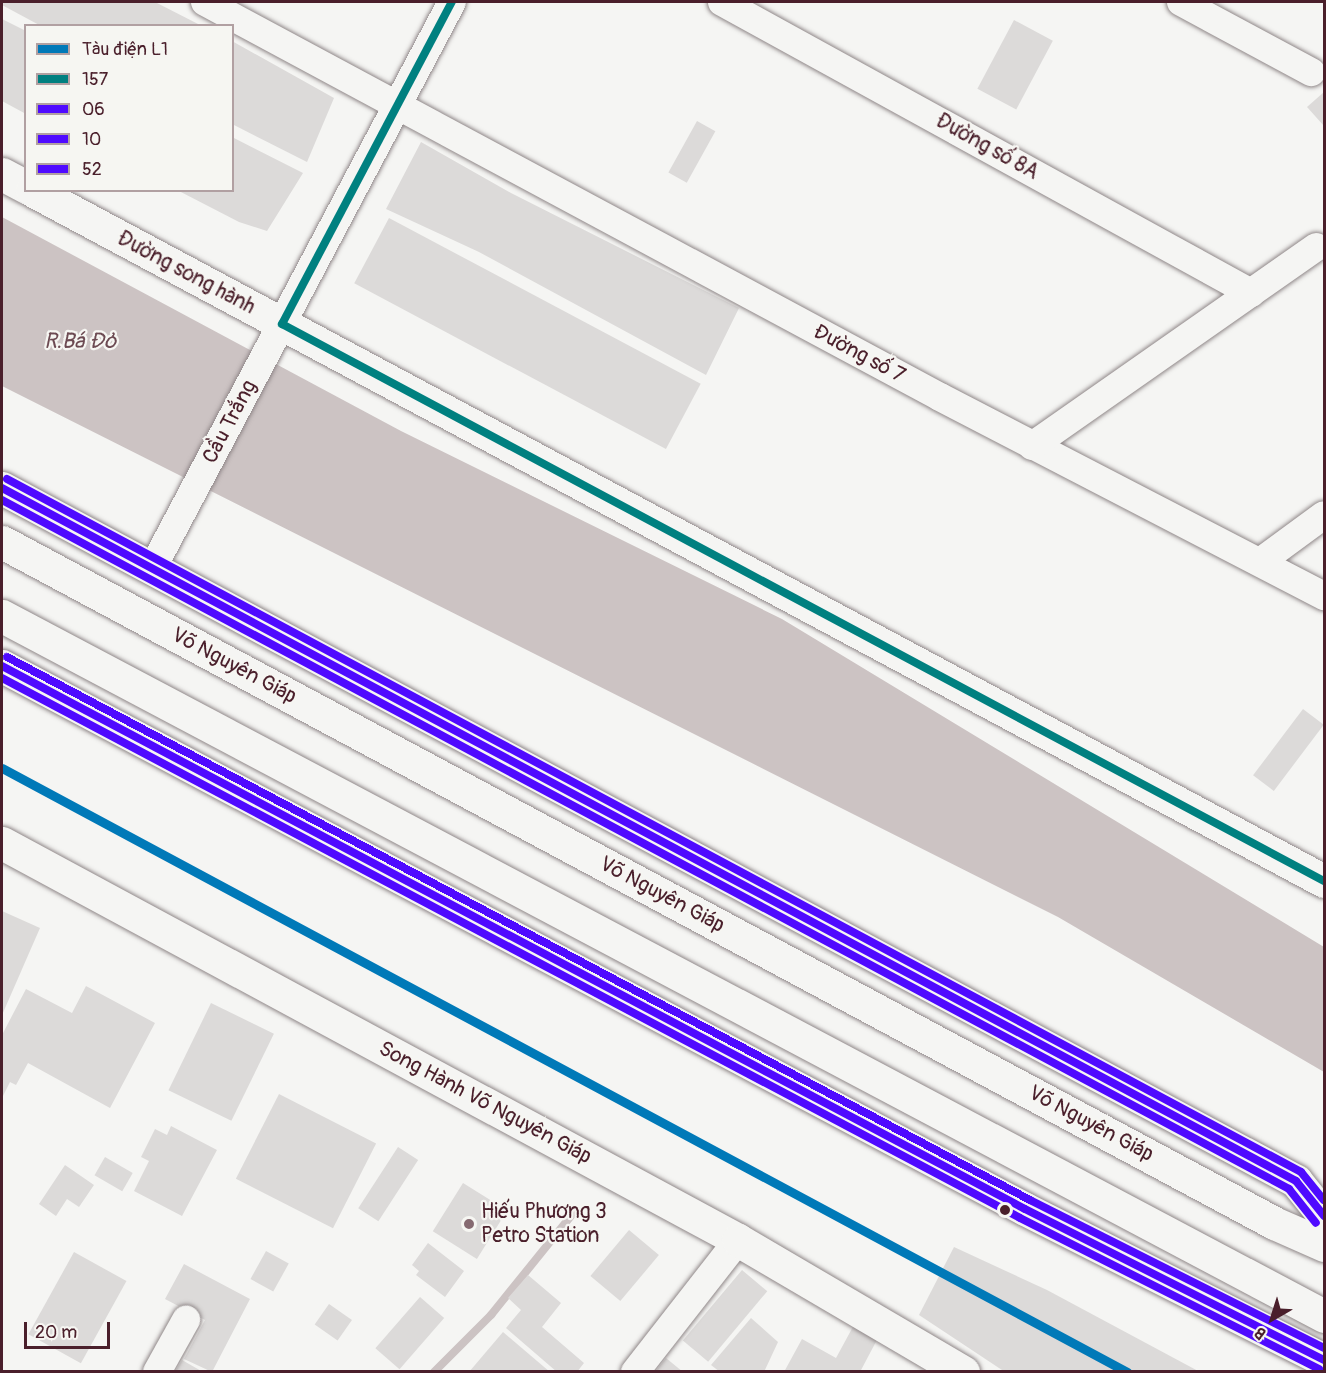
<!DOCTYPE html>
<html>
<head>
<meta charset="utf-8">
<style>
  body { margin:0 }
  #map { position:relative; width:1326px; height:1373px; overflow:hidden; background:#f5f5f3; font-family:Pangolin,sans-serif }
  div>[style] { position:absolute }
  [style*='--x'] { left:calc(var(--x)*1px); top:calc(var(--y)*1px); width:calc(var(--w)*1px); rotate:calc(var(--a)*1deg) }
  .water>* { inset:0; background:#ccc3c3 }
  .stream>* { height:8px; margin:-4px; padding:0 4px; transform-origin:4px; border-radius:4px; background:#ccc3c3 }
  .building>* { inset:0; background:#dcdad9; transform-origin:0 0 }
  .roads { filter:drop-shadow(0 0 2px #8f8788) drop-shadow(0 0 2px #8f8788) }
  .minor>* { height:28px; margin:-14px; padding:0 14px; transform-origin:14px; border-radius:14px; background:#f5f5f3 }
  .secondary>* { height:33px; margin:-16.5px; padding:0 16.5px; transform-origin:16.5px; border-radius:16.5px; background:#f5f5f3 }
  .trunk>* { height:33px; margin:-16.5px; padding:0 16.5px; transform-origin:16.5px; border-radius:16.5px; background:#f5f5f3 }
  .bus-1>* { height:8px; margin:-4px; padding:0 4px; transform-origin:4px; border-radius:4px; background:#008080 }
  .bus-2>* { height:8px; margin:-4px; padding:0 4px; transform-origin:4px; border-radius:4px; background:#4f0aff }
  .bus-3>* { height:8px; margin:-4px; padding:0 4px; transform-origin:4px; border-radius:4px; background:#4f0aff }
  .bus-4>* { height:8px; margin:-4px; padding:0 4px; transform-origin:4px; border-radius:4px; background:#4f0aff }
  .metro-1>* { height:9px; margin:-4.5px; padding:0 4.5px; transform-origin:4.5px; border-radius:4.5px; background:#0079b8 }
  .dots>* { width:16px; height:16px; translate:-50% -50%; box-sizing:border-box; border:3px solid #f6f6f2; border-radius:50% }
  span { translate:-50% -50%; white-space:nowrap; text-align:center; line-height:1.15; -webkit-text-stroke:4.5px #f6f6f2; paint-order:stroke }
  .street-label { font-size:21px; color:#4a1f2b }
  .poi-label { font-size:21px; color:#4a1f2b }
  .left { translate:0 -50%; text-align:left }
  .water-label { font-size:22px; color:#6c4a52; font-style:italic }
  .frame { position:absolute; inset:0; border:3px solid #4a1f2b; pointer-events:none }
  .legend { position:absolute; left:24px; top:24px; width:210px; height:168px; box-sizing:border-box; background:#f6f6f2; border:2px solid #b1a0a2; margin:0; padding:8px 10px; list-style:none; font-size:18px; color:#4a1f2b }
  .legend li { display:flex; align-items:center; gap:12px; height:30px }
  .legend b { width:30px; border:2px solid #b1a0a2 }
  .north { position:absolute; left:1242px; top:1289px; width:60px; height:60px; -webkit-text-stroke:4px #f6f6f2; paint-order:stroke; rotate:219deg; font-size:16px; font-weight:700; line-height:24px; text-align:center; color:#4a1f2b }
  .north::after { content:''; display:block; margin:auto; width:21px; height:27px; background:#4a1f2b; clip-path:polygon(50% 0,100% 100%,50% 72%,0 100%) }
  .scale { position:absolute; left:24px; top:1322px; width:86px; height:27px; box-sizing:border-box; border:3px solid #4a1f2b; border-top:0; padding-left:8px; font-size:18px; line-height:21px; white-space:nowrap; color:#4a1f2b; -webkit-text-stroke:4px #f6f6f2; paint-order:stroke }
</style>
</head>
<body>
<div id="map">
  <div class="water">
    <i style="clip-path:polygon(2px 217px,401px 431px,782px 619px,1324px 947px,1324px 1072px,1058px 917px,2px 386px)"></i>
  </div>
  <div class="stream">
    <i style="--x:434;--y:1372;--w:81;--a:-45"></i>
    <i style="--x:491;--y:1315;--w:134;--a:-51.1"></i>
  </div>
  <div class="building">
    <i style="clip-path:polygon(2px 2px,155px 2px,202px 26px,41px 26px,2px 5px)"></i>
    <i style="clip-path:polygon(2px 19px,26px 31px,26px 114px,2px 101px)"></i>
    <i style="left:1014px;top:20px;width:44px;height:78px;rotate:28deg"></i>
    <i style="clip-path:polygon(232px 41px,334px 98px,307px 162px,232px 124px)"></i>
    <i style="clip-path:polygon(1324px 92px,1324px 126px,1307px 107px)"></i>
    <i style="left:697px;top:121px;width:21px;height:59px;rotate:29deg"></i>
    <i style="clip-path:polygon(232px 137px,303px 173px,267px 231px,239px 222px,177px 190px,232px 190px)"></i>
    <i style="clip-path:polygon(421px 142px,511px 193px,739px 308px,706px 375px,479px 252px,386px 209px)"></i>
    <i style="left:389px;top:218px;width:353px;height:74px;rotate:28deg"></i>
    <i style="left:1303px;top:709px;width:26px;height:83px;rotate:37deg"></i>
    <i style="clip-path:polygon(2px 911px,40px 928px,2px 1015px)"></i>
    <i style="clip-path:polygon(86px 986px,155px 1023px,110px 1108px,28px 1063px,16px 1085px,10px 1082px,2px 1098px,2px 1035px,26px 989px,72px 1013px)"></i>
    <i style="left:211px;top:1003px;width:70px;height:97px;rotate:26deg"></i>
    <i style="left:279px;top:1094px;width:109px;height:95px;rotate:27deg"></i>
    <i style="clip-path:polygon(171px 1126px,217px 1150px,182px 1216px,134px 1191px,149px 1161px,141px 1157px,155px 1129px,167px 1135px)"></i>
    <i style="left:398px;top:1147px;width:24px;height:73px;rotate:33deg"></i>
    <i style="left:105px;top:1157px;width:32px;height:21px;rotate:30deg"></i>
    <i style="clip-path:polygon(65px 1165px,94px 1185px,79px 1207px,67px 1199px,56px 1216px,39px 1204px)"></i>
    <i style="left:463px;top:1183px;width:52px;height:57px;rotate:32deg"></i>
    <i style="left:629px;top:1230px;width:39px;height:60px;rotate:40deg"></i>
    <i style="clip-path:polygon(428px 1243px,464px 1271px,445px 1297px,416px 1275px,419px 1271px,412px 1265px)"></i>
    <i style="clip-path:polygon(954px 1247px,1047px 1290px,1200px 1372px,1005px 1372px,919px 1315px)"></i>
    <i style="left:266px;top:1251px;width:26px;height:32px;rotate:29deg"></i>
    <i style="left:74px;top:1252px;width:60px;height:94px;rotate:29deg"></i>
    <i style="clip-path:polygon(184px 1264px,250px 1299px,212px 1372px,184px 1359px,205px 1320px,165px 1299px)"></i>
    <i style="left:742px;top:1270px;width:33px;height:92px;rotate:40deg"></i>
    <i style="clip-path:polygon(528px 1275px,561px 1303px,542px 1327px,584px 1363px,577px 1372px,557px 1372px,506px 1328px,521px 1310px,508px 1298px)"></i>
    <i style="left:420px;top:1297px;width:32px;height:68px;rotate:41deg"></i>
    <i style="left:329px;top:1304px;width:28px;height:25px;rotate:35deg"></i>
    <i style="clip-path:polygon(751px 1318px,778px 1342px,764px 1372px,720px 1372px,711px 1365px)"></i>
    <i style="clip-path:polygon(855px 1323px,879px 1336px,860px 1372px,784px 1372px,802px 1339px,836px 1358px)"></i>
    <i style="clip-path:polygon(503px 1332px,550px 1372px,469px 1372px)"></i>
    <i style="clip-path:polygon(666px 1358px,683px 1372px,655px 1372px)"></i>
    <i style="clip-path:polygon(182px 1360px,203px 1372px,175px 1372px)"></i>
  </div>
  <div class="roads">
    <div class="minor">
      <i style="--x:205;--y:2;--w:834;--a:28.25"></i>
      <i style="--x:940;--y:397;--w:433;--a:27.4"></i>
      <i style="--x:722;--y:2;--w:604;--a:28.81"></i>
      <i style="--x:1181;--y:2;--w:148;--a:28.3"></i>
      <i style="--x:1032;--y:446;--w:347;--a:-35"></i>
      <i style="--x:1260;--y:562;--w:79;--a:-36.3"></i>
      <i style="--x:152;--y:569;--w:641;--a:-62.12"></i>
      <i style="--x:157;--y:1372;--w:60;--a:-60.9"></i>
      <i style="--x:635;--y:1372;--w:167;--a:-52"></i>
    </div>
    <div class="secondary">
      <i style="--x:2;--y:174;--w:27;--a:28"></i>
      <i style="--x:32;--y:190;--w:1465;--a:28.14"></i>
      <i style="--x:2;--y:843;--w:836;--a:28.34"></i>
      <i style="--x:738;--y:1240;--w:261;--a:30.4"></i>
    </div>
    <div class="trunk">
      <i style="--x:2;--y:488;--w:1468;--a:28.17"></i>
      <i style="--x:1296;--y:1181;--w:45;--a:51.3"></i>
      <i style="--x:2;--y:542;--w:1443;--a:28.16"></i>
      <i style="--x:1274;--y:1223;--w:55;--a:23.7"></i>
      <i style="--x:2;--y:616;--w:1496;--a:27.9"></i>
      <i style="--x:2;--y:666;--w:1158;--a:27.96"></i>
      <i style="--x:1025;--y:1209;--w:335;--a:26.8"></i>
    </div>
  </div>
  <div class="bus-1">
    <i style="--x:282;--y:324;--w:1182;--a:28.13"></i>
    <i style="--x:282;--y:324;--w:364;--a:-62.2"></i>
  </div>
  <div class="bus-2">
    <i style="--x:2;--y:488;--w:1468;--a:28.17"></i>
    <i style="--x:1296;--y:1181;--w:45;--a:51.3"></i>
    <i style="--x:2;--y:666;--w:1158;--a:27.96"></i>
    <i style="--x:1025;--y:1209;--w:335;--a:26.8"></i>
  </div>
  <div class="bus-3">
    <i style="--x:2;--y:500;--w:1460;--a:28.16"></i>
    <i style="--x:1289;--y:1189;--w:43;--a:51.5"></i>
    <i style="--x:2;--y:678;--w:1152;--a:27.94"></i>
    <i style="--x:1020;--y:1218;--w:335;--a:26.8"></i>
  </div>
  <div class="bus-4">
    <i style="--x:7;--y:479;--w:1468;--a:28.17"></i>
    <i style="--x:1301;--y:1172;--w:36;--a:51"></i>
    <i style="--x:7;--y:657;--w:1158;--a:27.96"></i>
    <i style="--x:1030;--y:1200;--w:329;--a:26.7"></i>
  </div>
  <div class="metro-1">
    <i style="--x:2;--y:768;--w:1277;--a:28.23"></i>
  </div>
  <div class="dots">
    <i style="left:1005px;top:1210px;background:#4a1f2b"></i>
    <i style="left:469px;top:1224px;background:#866a71"></i>
  </div>
  <div class="street-label">
    <span style="left:987px;top:147px;rotate:29deg">Đường số 8A</span>
    <span style="left:186px;top:273px;rotate:28deg">Đường song hành</span>
    <span style="left:859px;top:354px;rotate:28deg">Đường số 7</span>
    <span style="left:230px;top:422px;rotate:-62deg">Cầu Trắng</span>
    <span style="left:234px;top:666px;rotate:28deg">Võ Nguyên Giáp</span>
    <span style="left:662px;top:895px;rotate:28deg">Võ Nguyên Giáp</span>
    <span style="left:485px;top:1103px;rotate:28deg">Song Hành Võ Nguyên Giáp</span>
    <span style="left:1091px;top:1124px;rotate:28deg">Võ Nguyên Giáp</span>
  </div>
  <div class="poi-label">
    <span class="left" style="left:481px;top:1224px">Hiếu Phương 3<br>Petro Station</span>
  </div>
  <div class="water-label">
    <span style="left:80px;top:342px">R.Bá Đỏ</span>
  </div>
  <div class="frame"></div>
  <ul class="legend">
  <li><b style="height:8px;background:#0079b8"></b>Tàu điện L1</li>
  <li><b style="height:8px;background:#008080"></b>157</li>
  <li><b style="height:8px;background:#4f0aff"></b>06</li>
  <li><b style="height:8px;background:#4f0aff"></b>10</li>
  <li><b style="height:8px;background:#4f0aff"></b>52</li>
  </ul>
  <div class="north">B</div>
  <div class="scale">20 m</div>
</div>
</body>
</html>
